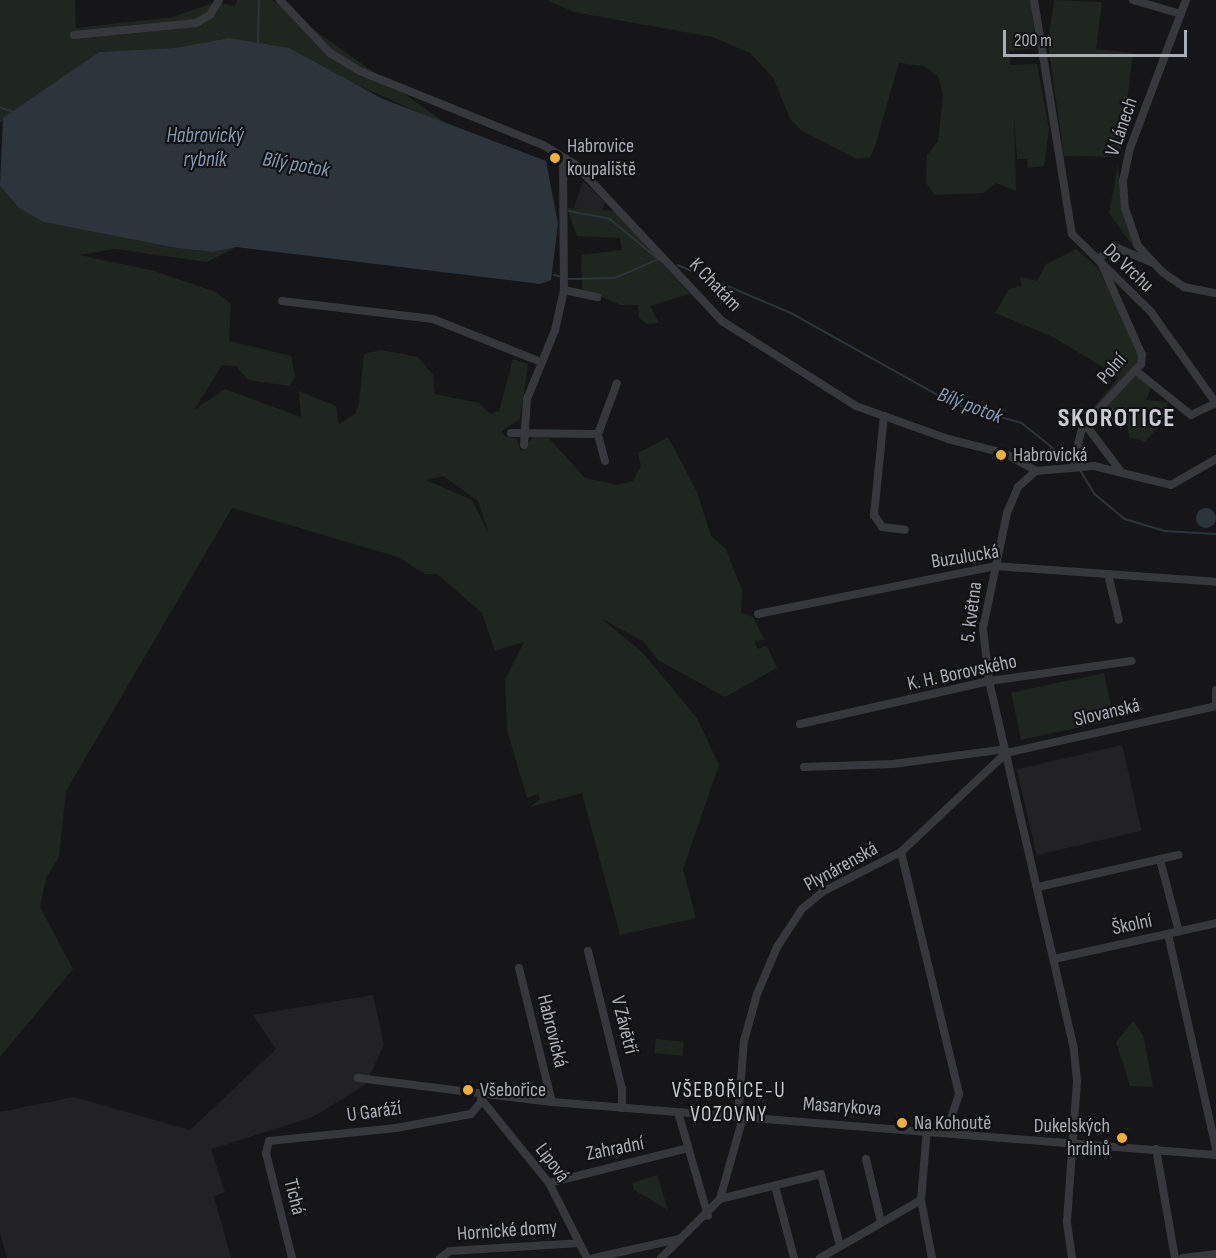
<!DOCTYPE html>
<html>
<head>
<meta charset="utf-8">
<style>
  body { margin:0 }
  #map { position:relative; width:1216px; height:1258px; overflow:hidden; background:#161618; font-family:"Sofia Sans Condensed",sans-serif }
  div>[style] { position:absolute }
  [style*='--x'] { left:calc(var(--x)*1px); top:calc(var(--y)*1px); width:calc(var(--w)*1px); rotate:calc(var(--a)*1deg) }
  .built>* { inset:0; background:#222225; transform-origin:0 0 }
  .green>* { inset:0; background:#1e261f; transform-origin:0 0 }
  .water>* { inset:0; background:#2c353c }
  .round { border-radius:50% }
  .stream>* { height:1.5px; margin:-0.75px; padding:0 0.75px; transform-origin:0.75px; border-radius:0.75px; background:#2c353c }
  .minor>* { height:8px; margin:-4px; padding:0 4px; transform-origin:4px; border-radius:4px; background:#37383d }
  .dots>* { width:16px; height:16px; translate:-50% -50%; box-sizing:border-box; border:3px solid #111113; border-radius:50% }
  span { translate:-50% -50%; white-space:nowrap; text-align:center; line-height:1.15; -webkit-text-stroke:4.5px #111113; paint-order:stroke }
  .street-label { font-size:20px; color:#a8adb8 }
  .poi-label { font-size:20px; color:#a8adb8 }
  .left { translate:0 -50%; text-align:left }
  .right { translate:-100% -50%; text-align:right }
  .water-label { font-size:21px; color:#7f9bb3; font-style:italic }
  .neighbourhood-label { font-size:21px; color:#c9ccd4; letter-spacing:1.5px }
  .district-label { font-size:26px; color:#c9ccd4; font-weight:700; letter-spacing:1.5px }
  .scale { position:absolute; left:1003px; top:30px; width:184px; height:27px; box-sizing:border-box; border:3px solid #a8adb8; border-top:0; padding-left:8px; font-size:18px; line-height:21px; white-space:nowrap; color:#a8adb8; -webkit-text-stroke:4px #111113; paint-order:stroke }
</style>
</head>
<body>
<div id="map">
  <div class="built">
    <i style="clip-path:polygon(583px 181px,605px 202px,602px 212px,574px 208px)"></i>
    <i style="left:1122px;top:745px;width:88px;height:108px;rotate:77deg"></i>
    <i style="clip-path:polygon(373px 995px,384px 1045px,365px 1085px,313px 1117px,211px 1149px,225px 1192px,214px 1196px,231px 1258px,7px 1258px,0 1233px,0 1112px,74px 1097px,190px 1130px,276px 1049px,253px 1015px)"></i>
  </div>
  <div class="green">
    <i style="clip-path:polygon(0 0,75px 0,76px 28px,173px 17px,215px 2px,235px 6px,237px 0,272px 0,451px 127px,326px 71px,229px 38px,175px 48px,99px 52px,0 123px)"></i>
    <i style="clip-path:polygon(547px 0,1031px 0,1036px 48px,1010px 51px,1010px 65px,1037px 64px,1049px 129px,1044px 166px,1028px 168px,1027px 159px,1017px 159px,1014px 115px,1016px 191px,996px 183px,983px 193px,935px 195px,926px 183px,927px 155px,938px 141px,943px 95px,938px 76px,923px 66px,899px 63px,875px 146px,870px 157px,857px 159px,802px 131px,790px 119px,774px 79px,750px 53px,712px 37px,574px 12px)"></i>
    <i style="clip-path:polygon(1054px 0,1102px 2px,1096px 49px,1133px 53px,1120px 157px,1064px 156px,1048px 45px)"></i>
    <i style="clip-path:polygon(1118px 164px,1121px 208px,1135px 249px,1109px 213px)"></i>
    <i style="clip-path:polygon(evenodd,0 186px,19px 208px,43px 222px,177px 248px,213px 252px,236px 247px,207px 262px,115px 249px,79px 255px,151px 270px,216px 292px,231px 304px,229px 341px,291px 356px,295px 376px,290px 386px,248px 380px,236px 366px,222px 365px,194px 410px,225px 389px,301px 417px,299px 391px,336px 406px,339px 424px,355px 414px,359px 403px,364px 354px,381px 350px,418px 357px,433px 375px,435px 394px,479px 403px,490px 414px,499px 411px,513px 359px,528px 364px,520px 419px,502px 431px,504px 436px,517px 439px,521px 451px,533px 437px,549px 438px,585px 478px,618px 485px,633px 481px,641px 466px,638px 453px,668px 437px,697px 492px,711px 536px,726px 549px,742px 591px,741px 613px,753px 617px,765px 640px,755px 641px,757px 649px,767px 646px,777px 668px,725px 697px,658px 660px,643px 641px,602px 619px,643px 653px,697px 718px,719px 765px,683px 869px,696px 918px,620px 935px,582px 793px,530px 807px,540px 799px,538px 794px,527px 798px,507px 730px,505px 680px,524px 642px,495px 651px,482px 613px,437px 574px,425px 574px,398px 557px,232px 508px,66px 791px,59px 857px,46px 878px,40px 907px,73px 969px,0 1057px,0 186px,443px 476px,478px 501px,489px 534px,472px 500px,426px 480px,443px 476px)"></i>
    <i style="clip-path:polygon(567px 208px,615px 211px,693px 297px,689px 294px,650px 306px,659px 323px,647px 324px,639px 318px,638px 305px,621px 305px,582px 289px,581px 255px,622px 250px,620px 238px,577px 236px)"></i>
    <i style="clip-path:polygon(1076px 249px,1097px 267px,1140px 348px,1138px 364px,1084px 418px,1119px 377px,1053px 337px,995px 313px,1009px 289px,1022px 286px,1020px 277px,1037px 281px,1046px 264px)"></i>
    <i style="clip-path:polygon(1135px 372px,1151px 387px,1146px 400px,1168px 402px,1164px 420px,1145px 442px,1129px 437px,1127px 422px,1103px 406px)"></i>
    <i style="left:1104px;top:673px;width:48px;height:95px;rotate:78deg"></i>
    <i style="clip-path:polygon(1133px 1021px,1143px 1035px,1153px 1087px,1130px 1086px,1116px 1042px)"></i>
    <i style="left:656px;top:1039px;width:28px;height:14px;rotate:6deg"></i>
    <i style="clip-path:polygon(657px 1175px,668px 1210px,634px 1190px,632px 1183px)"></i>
  </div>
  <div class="water">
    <i style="clip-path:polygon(229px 38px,289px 48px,383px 99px,546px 161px,558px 224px,551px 280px,540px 284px,236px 247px,213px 252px,177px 248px,43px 222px,19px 208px,0 186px,3px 118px,99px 52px,175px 48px)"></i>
    <i class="round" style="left:1196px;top:508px;width:20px;height:20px"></i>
  </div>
  <div class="stream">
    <i style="--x:258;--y:44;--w:44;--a:-88.7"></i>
    <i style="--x:0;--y:107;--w:14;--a:21"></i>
    <i style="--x:569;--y:211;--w:42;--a:11"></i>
    <i style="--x:610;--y:219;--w:65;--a:39.4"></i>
    <i style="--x:678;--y:265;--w:123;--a:23"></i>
    <i style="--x:791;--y:313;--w:187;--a:29.2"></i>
    <i style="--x:954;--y:404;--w:71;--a:15.6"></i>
    <i style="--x:1022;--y:423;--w:65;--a:38.8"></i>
    <i style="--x:554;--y:275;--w:5;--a:11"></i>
    <i style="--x:569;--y:279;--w:46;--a:-1.2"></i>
    <i style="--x:615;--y:278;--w:46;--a:-23.2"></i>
    <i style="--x:1081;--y:471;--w:27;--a:59"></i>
    <i style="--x:1095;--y:494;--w:39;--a:40"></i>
    <i style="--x:1125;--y:519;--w:42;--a:16.7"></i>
    <i style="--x:1165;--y:531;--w:51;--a:3.4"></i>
  </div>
  <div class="minor">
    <i style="--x:280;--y:0;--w:73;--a:46.7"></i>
    <i style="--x:330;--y:53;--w:37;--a:31"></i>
    <i style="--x:362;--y:72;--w:195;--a:22"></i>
    <i style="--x:543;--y:145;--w:39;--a:31"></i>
    <i style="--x:576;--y:165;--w:214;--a:46.9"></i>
    <i style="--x:722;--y:321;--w:159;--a:32.4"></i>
    <i style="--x:856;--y:406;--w:98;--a:19.7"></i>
    <i style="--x:948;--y:439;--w:58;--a:14"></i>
    <i style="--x:1004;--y:453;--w:37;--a:29"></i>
    <i style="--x:1034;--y:0;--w:237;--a:80.8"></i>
    <i style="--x:1072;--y:234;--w:111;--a:44.6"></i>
    <i style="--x:1151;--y:312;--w:112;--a:54.5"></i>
    <i style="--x:1133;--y:0;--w:50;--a:16.3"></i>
    <i style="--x:1186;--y:0;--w:158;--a:110.7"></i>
    <i style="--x:1130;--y:148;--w:35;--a:102"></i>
    <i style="--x:1123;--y:182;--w:26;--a:86"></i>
    <i style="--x:1125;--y:208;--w:40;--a:71.1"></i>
    <i style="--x:1138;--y:246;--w:35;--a:47"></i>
    <i style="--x:1162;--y:272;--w:27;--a:34"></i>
    <i style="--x:1184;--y:287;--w:33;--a:11"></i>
    <i style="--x:74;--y:35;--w:123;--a:-5.6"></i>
    <i style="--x:196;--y:23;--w:16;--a:-30"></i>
    <i style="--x:210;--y:15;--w:17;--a:-59"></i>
    <i style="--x:563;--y:158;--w:132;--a:89.6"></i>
    <i style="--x:564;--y:290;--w:34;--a:12"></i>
    <i style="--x:282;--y:301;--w:152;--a:6.8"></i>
    <i style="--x:433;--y:319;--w:116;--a:21.7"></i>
    <i style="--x:1135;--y:370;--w:72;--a:38.8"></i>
    <i style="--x:1191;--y:415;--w:28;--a:-26"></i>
    <i style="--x:884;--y:416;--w:100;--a:95.8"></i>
    <i style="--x:874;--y:515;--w:14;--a:56"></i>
    <i style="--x:882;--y:527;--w:23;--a:7"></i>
    <i style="--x:1085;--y:424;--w:61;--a:52.9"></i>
    <i style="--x:511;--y:433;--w:87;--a:0.7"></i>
    <i style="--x:524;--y:445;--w:46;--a:-86.3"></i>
    <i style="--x:527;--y:399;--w:74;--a:-67.9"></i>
    <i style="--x:555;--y:330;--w:41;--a:-77.3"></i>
    <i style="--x:605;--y:461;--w:28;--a:-105"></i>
    <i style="--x:598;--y:434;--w:54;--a:-69.6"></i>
    <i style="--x:1078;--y:464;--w:9;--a:-108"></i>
    <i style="--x:1075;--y:455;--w:30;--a:-75"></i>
    <i style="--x:1083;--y:426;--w:85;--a:-46.9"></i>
    <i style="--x:1141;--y:364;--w:9;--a:-84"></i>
    <i style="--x:1142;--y:355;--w:106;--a:-113.9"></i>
    <i style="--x:1099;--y:258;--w:19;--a:-35"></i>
    <i style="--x:1115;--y:247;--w:41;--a:22.8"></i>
    <i style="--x:1108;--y:574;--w:47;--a:76.6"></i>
    <i style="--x:758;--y:614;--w:242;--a:-11.4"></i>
    <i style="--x:995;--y:566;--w:222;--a:4.1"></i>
    <i style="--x:1216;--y:690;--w:13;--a:90"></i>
    <i style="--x:800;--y:724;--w:194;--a:-12.8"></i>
    <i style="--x:989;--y:681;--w:144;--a:-8"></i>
    <i style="--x:1006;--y:753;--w:215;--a:-12.6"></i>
    <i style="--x:804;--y:767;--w:89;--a:-1.9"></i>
    <i style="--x:893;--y:764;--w:108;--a:-7.5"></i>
    <i style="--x:1000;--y:750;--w:7;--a:27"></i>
    <i style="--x:901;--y:852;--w:249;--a:76.5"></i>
    <i style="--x:959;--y:1094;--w:39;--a:108"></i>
    <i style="--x:1160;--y:860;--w:74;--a:75.2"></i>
    <i style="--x:1038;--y:887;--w:144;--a:-12.9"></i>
    <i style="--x:1168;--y:934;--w:220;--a:77.4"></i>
    <i style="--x:588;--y:951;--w:142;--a:76.2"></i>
    <i style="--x:622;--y:1089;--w:19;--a:90"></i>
    <i style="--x:1054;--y:959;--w:166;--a:-12.5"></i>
    <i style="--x:519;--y:968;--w:138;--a:76.2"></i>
    <i style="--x:358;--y:1078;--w:195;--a:7.1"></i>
    <i style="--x:552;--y:1102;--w:666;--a:4.56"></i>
    <i style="--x:481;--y:1099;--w:108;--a:51"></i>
    <i style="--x:549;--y:1183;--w:84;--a:63.1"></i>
    <i style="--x:678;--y:1112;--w:108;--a:73.9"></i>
    <i style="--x:738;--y:1117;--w:76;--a:-85.5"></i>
    <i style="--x:744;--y:1041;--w:49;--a:-74.5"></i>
    <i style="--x:757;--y:994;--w:51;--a:-66.9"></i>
    <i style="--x:777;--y:947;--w:45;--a:-56.7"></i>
    <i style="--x:802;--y:909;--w:26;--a:-40"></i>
    <i style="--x:822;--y:892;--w:89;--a:-26.9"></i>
    <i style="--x:901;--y:852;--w:144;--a:-43.3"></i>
    <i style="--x:927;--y:1129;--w:71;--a:94.8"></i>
    <i style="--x:921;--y:1200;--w:59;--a:79.3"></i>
    <i style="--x:1156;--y:1149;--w:111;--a:80.1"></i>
    <i style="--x:866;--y:1159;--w:65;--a:76.6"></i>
    <i style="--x:549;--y:1183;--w:143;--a:-14.1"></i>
    <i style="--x:775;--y:1186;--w:74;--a:75.2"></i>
    <i style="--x:720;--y:1199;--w:104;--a:-13.9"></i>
    <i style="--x:821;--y:1174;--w:74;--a:75.2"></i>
    <i style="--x:292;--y:1258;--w:108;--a:-103.9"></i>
    <i style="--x:266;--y:1153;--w:12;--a:-76"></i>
    <i style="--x:269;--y:1141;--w:128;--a:-5.8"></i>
    <i style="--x:396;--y:1128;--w:76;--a:-10.6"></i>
    <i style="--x:471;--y:1114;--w:16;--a:-50"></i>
    <i style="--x:440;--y:1258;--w:12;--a:-35"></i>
    <i style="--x:450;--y:1251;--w:129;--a:-3.5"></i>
    <i style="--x:594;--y:1258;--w:86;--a:-12.7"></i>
    <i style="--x:661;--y:1258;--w:83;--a:-45"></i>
    <i style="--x:720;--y:1199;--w:85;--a:-74.3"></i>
    <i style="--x:820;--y:1258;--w:116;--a:-29.9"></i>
    <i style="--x:1072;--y:1258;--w:37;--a:-98"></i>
    <i style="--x:1067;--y:1221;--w:141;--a:-85.9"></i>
    <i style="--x:1077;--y:1080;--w:31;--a:-96"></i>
    <i style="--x:1074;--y:1049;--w:378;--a:-103"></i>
    <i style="--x:989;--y:681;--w:53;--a:-96.5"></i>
    <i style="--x:983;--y:628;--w:117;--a:-78.2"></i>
    <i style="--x:1007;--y:513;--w:28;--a:-67"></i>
    <i style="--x:1018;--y:487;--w:24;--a:-42"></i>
    <i style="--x:1036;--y:471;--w:58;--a:-4.9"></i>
    <i style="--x:1094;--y:466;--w:79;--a:13.9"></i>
    <i style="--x:1171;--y:485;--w:52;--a:-30"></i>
    <i style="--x:1183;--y:1258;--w:33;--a:-7"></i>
  </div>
  <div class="dots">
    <i style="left:555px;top:158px;background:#f2b134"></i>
    <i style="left:1001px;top:455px;background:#f2b134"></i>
    <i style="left:468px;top:1090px;background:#f2b134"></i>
    <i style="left:902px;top:1123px;background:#f2b134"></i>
    <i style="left:1122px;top:1138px;background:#f2b134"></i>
  </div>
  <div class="street-label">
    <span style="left:1122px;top:127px;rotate:-71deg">V Lánech</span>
    <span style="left:1128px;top:268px;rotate:43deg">Do Vrchu</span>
    <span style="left:715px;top:285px;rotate:46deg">K Chatám</span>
    <span style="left:1112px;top:369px;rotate:-49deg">Polní</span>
    <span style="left:965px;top:557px;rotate:-9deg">Buzulucká</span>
    <span style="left:972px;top:612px;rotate:-83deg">5. května</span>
    <span style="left:962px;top:673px;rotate:-12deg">K. H. Borovského</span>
    <span style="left:1107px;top:713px;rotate:-13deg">Slovanská</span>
    <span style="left:841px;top:867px;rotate:-29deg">Plynárenská</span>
    <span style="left:1132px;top:925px;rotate:-12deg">Školní</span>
    <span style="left:624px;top:1025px;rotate:76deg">V Závětří</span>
    <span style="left:552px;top:1031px;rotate:76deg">Habrovická</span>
    <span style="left:842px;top:1107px;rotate:4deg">Masarykova</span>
    <span style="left:374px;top:1112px;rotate:-8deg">U Garáží</span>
    <span style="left:615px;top:1149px;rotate:-11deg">Zahradní</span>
    <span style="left:552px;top:1163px;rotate:53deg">Lipová</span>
    <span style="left:294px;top:1197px;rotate:76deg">Tichá</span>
    <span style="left:507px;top:1231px;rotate:-4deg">Hornické domy</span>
  </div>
  <div class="poi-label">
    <span class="left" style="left:567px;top:158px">Habrovice<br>koupaliště</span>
    <span class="left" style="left:1013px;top:455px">Habrovická</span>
    <span class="left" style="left:480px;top:1090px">Všebořice</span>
    <span class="left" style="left:914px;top:1123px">Na Kohoutě</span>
    <span class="right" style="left:1110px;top:1138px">Dukelských<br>hrdinů</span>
  </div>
  <div class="water-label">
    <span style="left:205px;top:148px">Habrovický<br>rybník</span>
    <span style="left:296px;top:165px;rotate:10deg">Bílý potok</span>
    <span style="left:970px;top:406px;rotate:21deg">Bílý potok</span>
  </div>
  <div class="neighbourhood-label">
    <span style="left:729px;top:1103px">VŠEBOŘICE-U<br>VOZOVNY</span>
  </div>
  <div class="district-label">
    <span style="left:1117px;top:419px">SKOROTICE</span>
  </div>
  <div class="scale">200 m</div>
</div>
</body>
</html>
